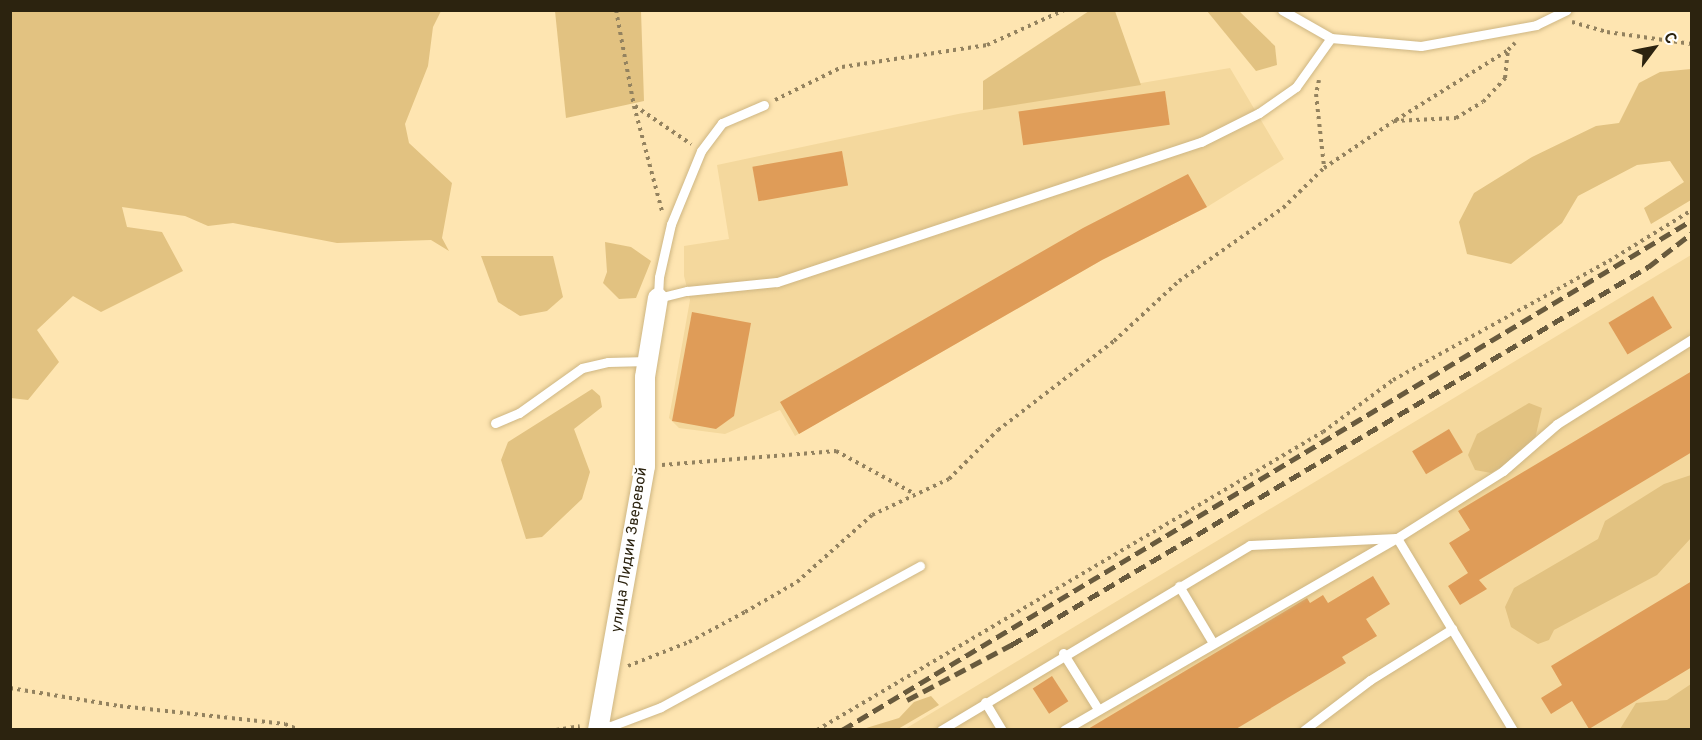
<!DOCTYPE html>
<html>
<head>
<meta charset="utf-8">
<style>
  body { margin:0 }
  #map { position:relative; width:1702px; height:740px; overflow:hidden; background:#fee5b1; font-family:Overpass,sans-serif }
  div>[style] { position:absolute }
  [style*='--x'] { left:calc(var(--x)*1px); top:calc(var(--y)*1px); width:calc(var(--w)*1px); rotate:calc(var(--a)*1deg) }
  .built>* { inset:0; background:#f4d89d }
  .green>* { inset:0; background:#e2c281 }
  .building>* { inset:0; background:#df9c58; transform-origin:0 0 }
  .path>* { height:4px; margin-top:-2px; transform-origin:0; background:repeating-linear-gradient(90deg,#93825f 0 3px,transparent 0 7.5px) }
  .roads { filter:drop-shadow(0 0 2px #ceb683) drop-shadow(0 0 2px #ceb683) }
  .lane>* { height:9px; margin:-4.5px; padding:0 4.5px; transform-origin:4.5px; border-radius:4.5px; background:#fff }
  .street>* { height:20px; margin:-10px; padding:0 10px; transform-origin:10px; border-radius:10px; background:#fff }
  .rail>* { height:4.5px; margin-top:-2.25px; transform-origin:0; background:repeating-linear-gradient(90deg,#685a3d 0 12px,transparent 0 18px) }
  span { translate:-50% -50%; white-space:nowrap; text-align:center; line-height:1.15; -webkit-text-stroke:4.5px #fff; paint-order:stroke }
  .street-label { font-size:15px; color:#2c230f }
  .frame { position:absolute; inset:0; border:12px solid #2c230f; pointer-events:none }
  .north { position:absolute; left:1624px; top:18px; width:60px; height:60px; -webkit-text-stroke:4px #fff; paint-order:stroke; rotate:58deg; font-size:16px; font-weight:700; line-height:24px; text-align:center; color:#2c230f }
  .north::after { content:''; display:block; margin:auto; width:21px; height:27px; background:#2c230f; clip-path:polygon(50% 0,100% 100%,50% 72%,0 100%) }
</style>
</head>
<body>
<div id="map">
  <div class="built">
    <i style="clip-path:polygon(1230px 68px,1284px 159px,1207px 207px,1102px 260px,795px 436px,780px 410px,725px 434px,679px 428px,669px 418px,690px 300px,684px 276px,684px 246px,729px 239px,717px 165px,958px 114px)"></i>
    <i style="clip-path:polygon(1691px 255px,1691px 729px,905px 729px)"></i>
  </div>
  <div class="green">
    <i style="clip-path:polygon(10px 11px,441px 11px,433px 27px,428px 66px,405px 124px,409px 143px,452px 183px,442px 238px,449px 251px,431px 240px,337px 243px,233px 223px,208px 226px,185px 216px,122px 207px,127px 227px,162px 232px,183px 271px,101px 312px,73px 296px,37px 330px,59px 362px,28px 400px,11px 398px)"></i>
    <i style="clip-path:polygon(555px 11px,641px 11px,644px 101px,566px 118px)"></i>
    <i style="clip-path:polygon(1115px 11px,1141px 85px,983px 110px,983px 81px,1089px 11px)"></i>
    <i style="clip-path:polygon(1207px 11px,1239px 11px,1275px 46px,1277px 65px,1256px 71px)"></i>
    <i style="clip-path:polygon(1691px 69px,1691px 200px,1651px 224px,1644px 208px,1684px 182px,1670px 161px,1637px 165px,1578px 196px,1562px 223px,1511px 264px,1467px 254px,1459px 222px,1474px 193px,1532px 157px,1596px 126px,1619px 123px,1639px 83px,1660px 72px)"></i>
    <i style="clip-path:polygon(605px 242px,631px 247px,651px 261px,636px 298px,619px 299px,603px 283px,607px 272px)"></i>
    <i style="clip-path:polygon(481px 256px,553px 256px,563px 297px,547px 311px,520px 316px,498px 302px)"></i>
    <i style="clip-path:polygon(592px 389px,600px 396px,602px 407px,574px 429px,590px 472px,582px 499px,542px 537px,526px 539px,501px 460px,508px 442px)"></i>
    <i style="clip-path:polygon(1529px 403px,1542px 408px,1533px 448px,1491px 473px,1475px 470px,1468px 455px,1477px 434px)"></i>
    <i style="clip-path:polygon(1691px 475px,1691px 538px,1657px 575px,1554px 630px,1549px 640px,1538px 644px,1511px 627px,1505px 607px,1514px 588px,1598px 539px,1605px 521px,1664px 484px)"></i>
    <i style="clip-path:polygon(1691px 684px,1691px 729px,1620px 729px,1636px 703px,1667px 700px)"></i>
    <i style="clip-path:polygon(931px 696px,939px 705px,898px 729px,863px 729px,899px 718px,914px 702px)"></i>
  </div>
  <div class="building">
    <i style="left:1165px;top:91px;width:34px;height:148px;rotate:82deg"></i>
    <i style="left:842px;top:151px;width:35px;height:91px;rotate:80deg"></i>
    <i style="clip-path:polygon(1188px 174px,1207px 207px,1102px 260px,799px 434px,780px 402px,1083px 228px)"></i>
    <i style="left:1653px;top:296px;width:37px;height:52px;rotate:59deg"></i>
    <i style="clip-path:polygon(692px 312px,751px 323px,734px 416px,716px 429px,672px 421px)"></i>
    <i style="clip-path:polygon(1692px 371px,1692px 452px,1479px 580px,1487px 589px,1460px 605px,1448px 586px,1468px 573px,1449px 543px,1470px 530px,1458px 511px)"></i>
    <i style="left:1449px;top:429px;width:27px;height:43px;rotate:59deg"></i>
    <i style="clip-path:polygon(1373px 576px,1390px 604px,1366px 619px,1377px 636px,1342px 657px,1346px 663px,1236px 729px,1088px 729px,1307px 598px,1310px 603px,1323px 595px,1328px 603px)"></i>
    <i style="clip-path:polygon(1692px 581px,1692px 667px,1589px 729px,1572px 701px,1551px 714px,1541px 698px,1562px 685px,1551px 666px)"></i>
    <i style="left:1052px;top:676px;width:30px;height:23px;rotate:57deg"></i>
  </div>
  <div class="path">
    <i style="--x:616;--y:10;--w:98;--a:79.4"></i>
    <i style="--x:634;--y:106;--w:109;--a:75.1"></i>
    <i style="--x:1572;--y:22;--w:36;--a:16"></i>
    <i style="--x:1607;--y:32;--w:86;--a:8"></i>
    <i style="--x:1319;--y:80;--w:14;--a:102"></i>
    <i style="--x:1316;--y:94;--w:73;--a:83.7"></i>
    <i style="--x:775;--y:100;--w:75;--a:-26.2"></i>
    <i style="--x:842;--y:67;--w:147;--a:-8.6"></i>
    <i style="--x:987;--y:45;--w:85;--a:-24.4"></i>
    <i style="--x:635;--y:106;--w:68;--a:34.2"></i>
    <i style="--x:1396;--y:120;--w:131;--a:-31.9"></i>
    <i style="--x:662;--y:465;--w:175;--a:-4.6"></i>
    <i style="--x:836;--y:451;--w:88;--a:28.6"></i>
    <i style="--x:628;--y:666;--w:66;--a:-21.5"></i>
    <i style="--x:689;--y:642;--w:64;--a:-28.2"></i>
    <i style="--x:745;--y:612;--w:60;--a:-30"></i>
    <i style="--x:797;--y:582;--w:101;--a:-41.8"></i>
    <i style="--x:872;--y:515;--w:85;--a:-25.1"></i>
    <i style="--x:949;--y:479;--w:69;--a:-45"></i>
    <i style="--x:998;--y:430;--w:146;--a:-37.5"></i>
    <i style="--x:1114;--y:341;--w:88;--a:-42.7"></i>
    <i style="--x:1179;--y:281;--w:127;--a:-35.1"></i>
    <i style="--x:1283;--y:208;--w:57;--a:-44.3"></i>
    <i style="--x:1324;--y:168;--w:84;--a:-33.9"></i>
    <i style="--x:1394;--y:121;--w:62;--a:-2.8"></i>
    <i style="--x:1456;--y:118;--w:31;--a:-31"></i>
    <i style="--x:1483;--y:102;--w:33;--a:-47"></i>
    <i style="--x:1505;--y:78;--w:28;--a:-84"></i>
    <i style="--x:1508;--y:50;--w:10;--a:-45"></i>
    <i style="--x:10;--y:688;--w:111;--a:9.3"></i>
    <i style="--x:120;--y:706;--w:166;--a:6.2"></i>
    <i style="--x:285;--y:724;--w:16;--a:22"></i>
    <i style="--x:556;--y:730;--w:24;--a:-9"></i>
    <i style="--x:817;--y:730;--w:587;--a:-30.5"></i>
    <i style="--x:1323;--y:432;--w:87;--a:-36.6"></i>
    <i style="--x:1393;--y:380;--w:247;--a:-28.9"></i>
    <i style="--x:1609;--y:261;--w:97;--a:-31.6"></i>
  </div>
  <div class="roads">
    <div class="lane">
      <i style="--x:1282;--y:10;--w:56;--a:29.7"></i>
      <i style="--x:1331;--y:38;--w:90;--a:5.1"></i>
      <i style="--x:1421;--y:46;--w:117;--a:-10.3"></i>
      <i style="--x:1536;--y:25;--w:34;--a:-26"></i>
      <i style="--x:764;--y:105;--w:46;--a:156.8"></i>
      <i style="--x:722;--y:123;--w:35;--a:127"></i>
      <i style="--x:701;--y:151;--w:79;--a:112.3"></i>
      <i style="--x:671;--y:224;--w:54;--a:102.8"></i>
      <i style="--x:659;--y:277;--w:21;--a:93"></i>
      <i style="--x:658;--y:298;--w:30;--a:-14"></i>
      <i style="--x:687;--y:291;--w:90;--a:-5.7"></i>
      <i style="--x:777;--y:282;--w:447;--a:-18.3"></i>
      <i style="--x:1201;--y:142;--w:65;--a:-26.6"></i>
      <i style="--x:1259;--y:113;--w:45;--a:-35.1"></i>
      <i style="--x:1296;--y:87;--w:60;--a:-54.5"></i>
      <i style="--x:495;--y:423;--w:26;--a:-23"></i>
      <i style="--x:519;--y:413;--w:77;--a:-35.5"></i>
      <i style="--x:582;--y:368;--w:27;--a:-13"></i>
      <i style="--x:608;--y:362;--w:40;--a:-1.4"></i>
      <i style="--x:1179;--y:586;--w:66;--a:59.2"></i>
      <i style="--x:1063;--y:653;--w:66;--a:58"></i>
      <i style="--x:985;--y:702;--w:33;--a:59"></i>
      <i style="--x:599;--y:725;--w:12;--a:5"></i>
      <i style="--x:611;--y:726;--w:53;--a:-20.8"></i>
      <i style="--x:661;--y:707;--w:295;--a:-28.6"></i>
      <i style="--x:941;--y:730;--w:360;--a:-30.9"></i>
      <i style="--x:1250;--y:545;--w:147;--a:-2.7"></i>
      <i style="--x:1397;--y:538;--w:224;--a:58.9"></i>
      <i style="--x:1064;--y:730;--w:384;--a:-30"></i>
      <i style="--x:1397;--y:538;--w:125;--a:-32.3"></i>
      <i style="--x:1503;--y:471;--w:72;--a:-41"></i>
      <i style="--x:1557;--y:424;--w:160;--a:-32.2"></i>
      <i style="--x:1304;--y:730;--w:83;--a:-37.1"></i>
      <i style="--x:1370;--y:680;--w:97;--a:-31.9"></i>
    </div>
    <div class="street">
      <i style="--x:598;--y:730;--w:268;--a:-79.9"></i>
      <i style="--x:645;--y:466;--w:89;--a:-90"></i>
      <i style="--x:645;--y:377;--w:80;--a:-80.7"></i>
    </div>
  </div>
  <div class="rail">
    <i style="--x:907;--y:700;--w:118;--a:-27.9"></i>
    <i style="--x:1011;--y:645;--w:741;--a:-30.69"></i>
    <i style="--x:1648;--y:267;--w:56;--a:-37.7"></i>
    <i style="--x:842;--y:730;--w:991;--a:-30.96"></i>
  </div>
  <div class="street-label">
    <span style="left:630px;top:550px;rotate:-81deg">улица Лидии Зверевой</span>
  </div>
  <div class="frame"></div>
  <div class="north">С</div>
</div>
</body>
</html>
